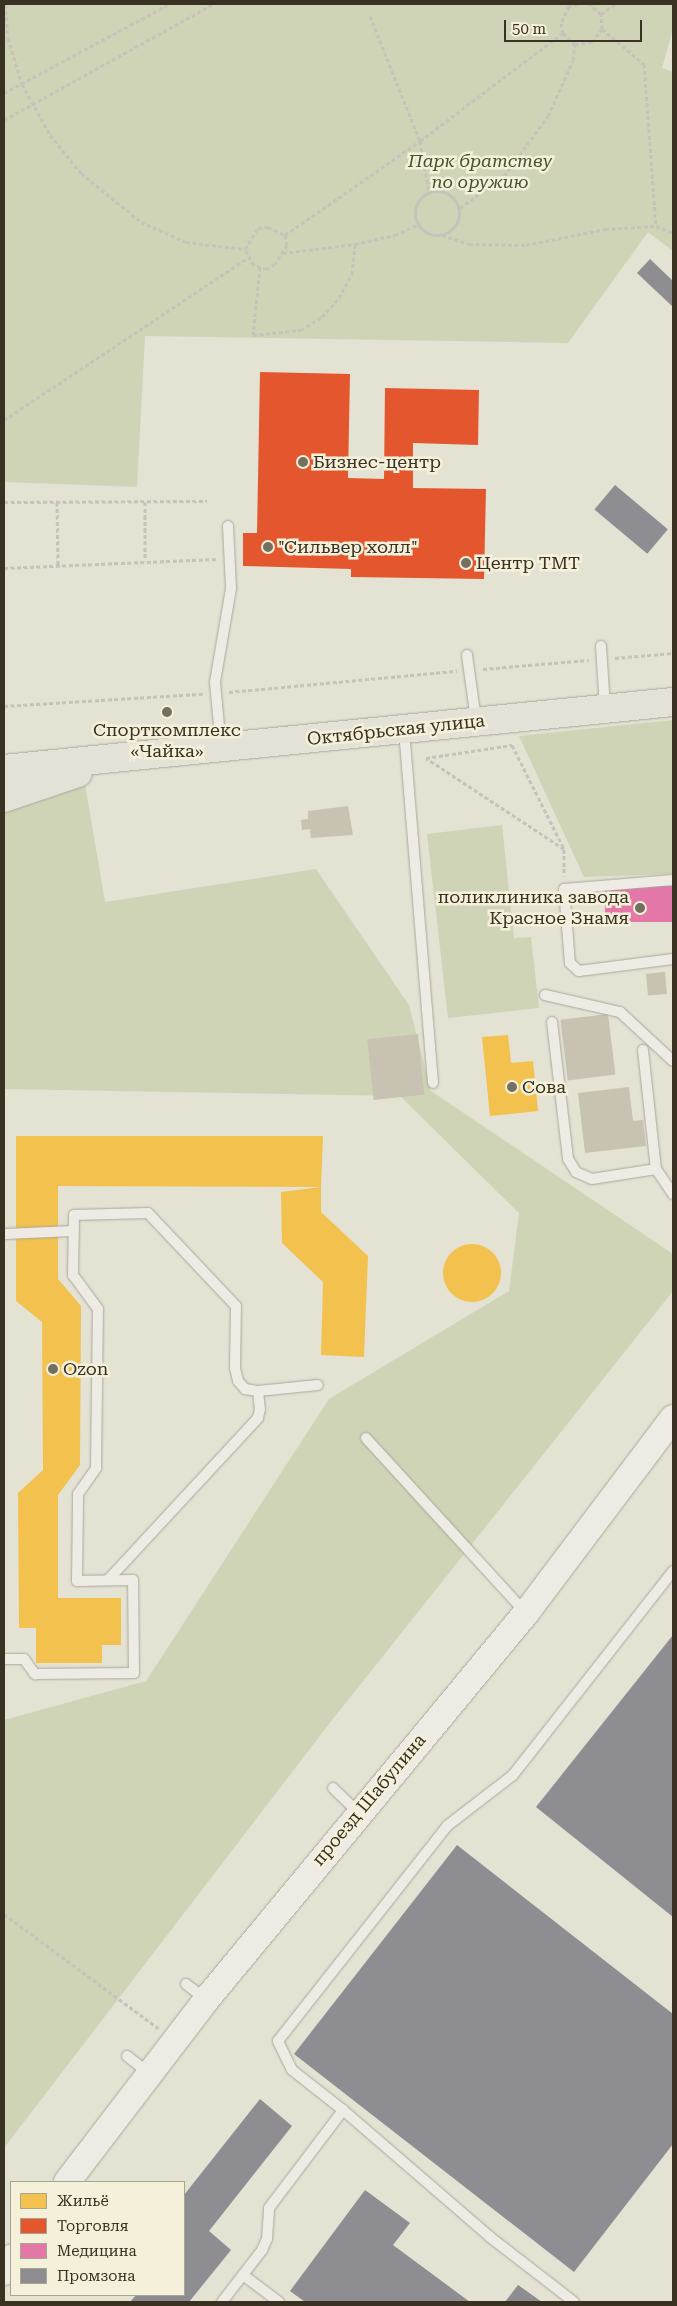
<!DOCTYPE html>
<html>
<head>
<meta charset="utf-8">
<style>
  body { margin:0 }
  #map { position:relative; width:677px; height:2306px; overflow:hidden; background:#e4e2d3; font-family:"Roboto Serif",serif }
  div>[style] { position:absolute }
  [style*='--x'] { left:calc(var(--x)*1px); top:calc(var(--y)*1px); width:calc(var(--w)*1px); rotate:calc(var(--a)*1deg) }
  .green>* { inset:0; background:#cfd4b6 }
  .homes>* { inset:0; background:#f2c14e }
  .round { border-radius:50% }
  .shops>* { inset:0; background:#e4572e }
  .health>* { inset:0; background:#e377a8; transform-origin:0 0 }
  .industry>* { inset:0; background:#8d8d92; transform-origin:0 0 }
  .building>* { inset:0; background:#c8c2b3; transform-origin:0 0 }
  .path>* { height:3px; margin-top:-1.5px; transform-origin:0; background:repeating-linear-gradient(90deg,#c5c3ba 0 4px,transparent 0 6.5px) }
  .path>.ring { margin:-1.5px; padding:0; box-sizing:content-box; background:none; border:3px solid #c5c3ba; border-radius:50% }
  .roads { filter:drop-shadow(0 0 1px #aaa79b) drop-shadow(0 0 1px #aaa79b) }
  .service>* { height:10px; margin:-5px; padding:0 5px; transform-origin:5px; border-radius:5px; background:#edebe3 }
  .tertiary>* { height:26px; margin:-13px; padding:0 13px; transform-origin:13px; border-radius:13px; background:#edebe3 }
  .primary>* { height:28px; margin:-14px; padding:0 14px; transform-origin:14px; border-radius:14px; background:#e4e2d6 }
  .dots>* { width:14px; height:14px; translate:-50% -50%; box-sizing:border-box; border:2px solid #f4f0da; border-radius:50% }
  span { translate:-50% -50%; white-space:nowrap; text-align:center; line-height:1.15; -webkit-text-stroke:5px #f4f0da; paint-order:stroke }
  .park-label { font-size:18px; color:#43542b; font-style:italic }
  .poi-label { font-size:18px; color:#393122 }
  .left { translate:0 -50%; text-align:left }
  .right { translate:-100% -50%; text-align:right }
  .street-label { font-size:18px; color:#393122 }
  .frame { position:absolute; inset:0; border:5px solid #393122; pointer-events:none }
  .legend { position:absolute; left:10px; top:2181px; width:175px; height:115px; box-sizing:border-box; background:#f4f0da; border:1px solid #a9a490; margin:0; padding:6px 9px; list-style:none; font-size:15px; color:#393122 }
  .legend li { display:flex; align-items:center; gap:10px; height:25px }
  .legend b { width:25px; border:1px solid #a9a490 }
  .scale { position:absolute; left:504px; top:20px; width:138px; height:22px; box-sizing:border-box; border:2px solid #393122; border-top:0; padding-left:6px; font-size:15px; line-height:18px; white-space:nowrap; color:#393122; -webkit-text-stroke:4px #f4f0da; paint-order:stroke }
</style>
</head>
<body>
<div id="map">
  <div class="green">
    <i style="clip-path:polygon(4px 4px,673px 4px,673px 29px,662px 68px,673px 72px,673px 251px,648px 232px,568px 343px,145px 336px,137px 487px,4px 482px)"></i>
    <i style="clip-path:polygon(673px 720px,673px 874px,584px 877px,519px 736px)"></i>
    <i style="clip-path:polygon(85px 784px,105px 902px,316px 869px,409px 1005px,431px 1091px,673px 1254px,673px 1291px,329px 1724px,4px 2148px,4px 1720px,146px 1681px,329px 1399px,509px 1291px,519px 1213px,400px 1096px,4px 1089px,4px 810px)"></i>
    <i style="clip-path:polygon(502px 825px,514px 938px,531px 937px,539px 1008px,448px 1018px,427px 834px)"></i>
  </div>
  <div class="homes">
    <i style="clip-path:polygon(508px 1035px,511px 1063px,533px 1061px,538px 1111px,490px 1116px,482px 1037px)"></i>
    <i style="clip-path:polygon(16px 1136px,323px 1136px,321px 1187px,58px 1186px,58px 1279px,81px 1306px,80px 1465px,58px 1495px,58px 1598px,121px 1598px,121px 1645px,102px 1645px,102px 1663px,36px 1663px,36px 1628px,19px 1628px,18px 1493px,43px 1470px,42px 1322px,16px 1301px)"></i>
    <i style="clip-path:polygon(321px 1187px,321px 1212px,368px 1256px,364px 1357px,321px 1355px,323px 1282px,282px 1243px,281px 1192px)"></i>
    <i class="round" style="left:443px;top:1244px;width:58px;height:58px"></i>
  </div>
  <div class="shops">
    <i style="clip-path:polygon(260px 372px,350px 374px,348px 478px,384px 479px,385px 388px,479px 390px,478px 445px,413px 443px,413px 488px,486px 489px,484px 579px,351px 577px,351px 569px,243px 566px,243px 533px,257px 533px)"></i>
  </div>
  <div class="health">
    <i style="left:673px;top:886px;width:36px;height:68px;rotate:90deg"></i>
  </div>
  <div class="industry">
    <i style="clip-path:polygon(650px 259px,673px 281px,673px 307px,637px 273px)"></i>
    <i style="left:615px;top:485px;width:69px;height:32px;rotate:40deg"></i>
    <i style="clip-path:polygon(673px 1635px,673px 1917px,536px 1807px)"></i>
    <i style="clip-path:polygon(457px 1845px,673px 2014px,673px 2144px,574px 2272px,294px 2054px)"></i>
    <i style="clip-path:polygon(260px 2099px,292px 2126px,209px 2231px,231px 2250px,189px 2302px,130px 2302px,136px 2295px,184px 2295px,184px 2195px)"></i>
    <i style="clip-path:polygon(365px 2190px,410px 2223px,393px 2245px,470px 2302px,305px 2302px,290px 2291px)"></i>
    <i style="clip-path:polygon(518px 2285px,542px 2302px,505px 2302px)"></i>
  </div>
  <div class="building">
    <i style="clip-path:polygon(348px 806px,353px 835px,311px 838px,310px 829px,302px 830px,301px 820px,308px 819px,308px 811px)"></i>
    <i style="left:665px;top:972px;width:22px;height:19px;rotate:85deg"></i>
    <i style="left:608px;top:1014px;width:61px;height:48px;rotate:83deg"></i>
    <i style="left:418px;top:1034px;width:61px;height:51px;rotate:84deg"></i>
    <i style="clip-path:polygon(629px 1087px,633px 1121px,643px 1120px,646px 1146px,585px 1153px,578px 1093px)"></i>
  </div>
  <div class="path">
    <i style="--x:5;--y:4;--w:34;--a:85"></i>
    <i style="--x:8;--y:38;--w:48;--a:73.1"></i>
    <i style="--x:22;--y:84;--w:58;--a:61.2"></i>
    <i style="--x:50;--y:135;--w:49;--a:50.8"></i>
    <i style="--x:81;--y:173;--w:77;--a:39.2"></i>
    <i style="--x:141;--y:222;--w:49;--a:24"></i>
    <i style="--x:186;--y:242;--w:59;--a:6.8"></i>
    <i style="--x:578;--y:4;--w:9;--a:167"></i>
    <i style="--x:569;--y:6;--w:19;--a:115"></i>
    <i style="--x:561;--y:23;--w:10;--a:79"></i>
    <i style="--x:563;--y:33;--w:16;--a:43"></i>
    <i style="--x:575;--y:44;--w:17;--a:-7"></i>
    <i style="--x:592;--y:42;--w:16;--a:-52"></i>
    <i style="--x:602;--y:29;--w:15;--a:-94"></i>
    <i style="--x:601;--y:14;--w:16;--a:-140"></i>
    <i style="--x:601;--y:14;--w:18;--a:-34"></i>
    <i style="--x:370;--y:16;--w:135;--a:68.2"></i>
    <i style="--x:420;--y:141;--w:52;--a:80"></i>
    <i style="--x:602;--y:29;--w:55;--a:39.8"></i>
    <i style="--x:644;--y:64;--w:162;--a:85.8"></i>
    <i style="--x:4;--y:93;--w:187;--a:-28.3"></i>
    <i style="--x:4;--y:120;--w:239;--a:-29"></i>
    <i class="ring" style="left:415px;top:191px;width:41px;height:41px"></i>
    <i style="--x:460;--y:208;--w:54;--a:-36"></i>
    <i style="--x:504;--y:176;--w:74;--a:-53.7"></i>
    <i style="--x:548;--y:116;--w:61;--a:-65.9"></i>
    <i style="--x:573;--y:60;--w:16;--a:-83"></i>
    <i style="--x:268;--y:227;--w:19;--a:25"></i>
    <i style="--x:285;--y:235;--w:10;--a:79"></i>
    <i style="--x:287;--y:245;--w:22;--a:122"></i>
    <i style="--x:275;--y:264;--w:9;--a:148"></i>
    <i style="--x:267;--y:269;--w:14;--a:-163"></i>
    <i style="--x:254;--y:265;--w:18;--a:-119"></i>
    <i style="--x:245;--y:249;--w:25;--a:-58"></i>
    <i style="--x:258;--y:228;--w:10;--a:-6"></i>
    <i style="--x:285;--y:235;--w:165;--a:-34.8"></i>
    <i style="--x:420;--y:141;--w:179;--a:-37.1"></i>
    <i style="--x:442;--y:235;--w:28;--a:18"></i>
    <i style="--x:469;--y:244;--w:57;--a:1"></i>
    <i style="--x:526;--y:245;--w:81;--a:-11.4"></i>
    <i style="--x:605;--y:229;--w:51;--a:-3.4"></i>
    <i style="--x:656;--y:226;--w:18;--a:22"></i>
    <i style="--x:283;--y:253;--w:73;--a:-7.1"></i>
    <i style="--x:355;--y:244;--w:41;--a:-12.7"></i>
    <i style="--x:395;--y:235;--w:24;--a:-24"></i>
    <i style="--x:260;--y:267;--w:68;--a:95.9"></i>
    <i style="--x:253;--y:335;--w:48;--a:-5.9"></i>
    <i style="--x:301;--y:330;--w:25;--a:-32"></i>
    <i style="--x:322;--y:317;--w:25;--a:-48"></i>
    <i style="--x:339;--y:298;--w:27;--a:-62"></i>
    <i style="--x:352;--y:274;--w:30;--a:-84"></i>
    <i style="--x:4;--y:420;--w:293;--a:-33.6"></i>
    <i style="--x:4;--y:502;--w:203;--a:-0.3"></i>
    <i style="--x:57;--y:502;--w:64;--a:89.1"></i>
    <i style="--x:145;--y:502;--w:59;--a:90"></i>
    <i style="--x:4;--y:568;--w:212;--a:-2.4"></i>
    <i style="--x:615;--y:658;--w:58;--a:-4.9"></i>
    <i style="--x:483;--y:669;--w:106;--a:-4.9"></i>
    <i style="--x:229;--y:692;--w:229;--a:-5.3"></i>
    <i style="--x:4;--y:706;--w:199;--a:-3.5"></i>
    <i style="--x:564;--y:849;--w:165;--a:-146.6"></i>
    <i style="--x:426;--y:758;--w:87;--a:-8.6"></i>
    <i style="--x:512;--y:745;--w:116;--a:63.4"></i>
    <i style="--x:564;--y:849;--w:27;--a:90"></i>
    <i style="--x:4;--y:1914;--w:192;--a:36.5"></i>
  </div>
  <div class="roads">
    <div class="service">
      <i style="--x:601;--y:646;--w:62;--a:86.3"></i>
      <i style="--x:467;--y:655;--w:66;--a:82.1"></i>
      <i style="--x:404;--y:730;--w:354;--a:85.3"></i>
      <i style="--x:221;--y:747;--w:65;--a:-95.3"></i>
      <i style="--x:215;--y:682;--w:95;--a:-80.3"></i>
      <i style="--x:231;--y:588;--w:62;--a:-92.8"></i>
      <i style="--x:673;--y:880;--w:109;--a:175.3"></i>
      <i style="--x:564;--y:889;--w:74;--a:85.4"></i>
      <i style="--x:570;--y:963;--w:12;--a:42"></i>
      <i style="--x:579;--y:971;--w:95;--a:-7.3"></i>
      <i style="--x:545;--y:995;--w:77;--a:12.8"></i>
      <i style="--x:620;--y:1012;--w:72;--a:42.8"></i>
      <i style="--x:552;--y:1022;--w:138;--a:83.3"></i>
      <i style="--x:568;--y:1159;--w:15;--a:58"></i>
      <i style="--x:576;--y:1172;--w:17;--a:24"></i>
      <i style="--x:592;--y:1179;--w:65;--a:-8.9"></i>
      <i style="--x:656;--y:1169;--w:30;--a:56"></i>
      <i style="--x:643;--y:1050;--w:120;--a:83.8"></i>
      <i style="--x:4;--y:1234;--w:70;--a:-2.5"></i>
      <i style="--x:258;--y:1391;--w:60;--a:-5.7"></i>
      <i style="--x:366;--y:1438;--w:236;--a:47.6"></i>
      <i style="--x:4;--y:1659;--w:20;--a:0"></i>
      <i style="--x:24;--y:1659;--w:19;--a:54"></i>
      <i style="--x:35;--y:1674;--w:99;--a:-0.6"></i>
      <i style="--x:134;--y:1673;--w:93;--a:-90.6"></i>
      <i style="--x:133;--y:1580;--w:56;--a:179"></i>
      <i style="--x:77;--y:1581;--w:87;--a:-89.3"></i>
      <i style="--x:78;--y:1494;--w:32;--a:-55"></i>
      <i style="--x:96;--y:1468;--w:159;--a:-89.3"></i>
      <i style="--x:98;--y:1309;--w:42;--a:-126.3"></i>
      <i style="--x:73;--y:1275;--w:60;--a:-89"></i>
      <i style="--x:74;--y:1215;--w:74;--a:-1.5"></i>
      <i style="--x:148;--y:1213;--w:128;--a:46.6"></i>
      <i style="--x:236;--y:1306;--w:62;--a:90.9"></i>
      <i style="--x:235;--y:1368;--w:13;--a:77"></i>
      <i style="--x:238;--y:1381;--w:11;--a:49"></i>
      <i style="--x:245;--y:1389;--w:13;--a:9"></i>
      <i style="--x:258;--y:1391;--w:18;--a:84"></i>
      <i style="--x:260;--y:1409;--w:9;--a:103"></i>
      <i style="--x:258;--y:1418;--w:221;--a:132.8"></i>
      <i style="--x:333;--y:1788;--w:35;--a:44"></i>
      <i style="--x:186;--y:1984;--w:24;--a:38"></i>
      <i style="--x:127;--y:2056;--w:28;--a:38"></i>
      <i style="--x:343;--y:2110;--w:194;--a:40.8"></i>
      <i style="--x:490;--y:2237;--w:106;--a:37.7"></i>
      <i style="--x:243;--y:2275;--w:45;--a:36.9"></i>
      <i style="--x:222;--y:2302;--w:66;--a:-52.4"></i>
      <i style="--x:262;--y:2250;--w:12;--a:-66"></i>
      <i style="--x:267;--y:2239;--w:31;--a:-86"></i>
      <i style="--x:269;--y:2208;--w:123;--a:-52.9"></i>
      <i style="--x:343;--y:2110;--w:65;--a:-141.9"></i>
      <i style="--x:292;--y:2070;--w:32;--a:-116"></i>
      <i style="--x:278;--y:2041;--w:273;--a:-51.8"></i>
      <i style="--x:447;--y:1826;--w:83;--a:-37.7"></i>
      <i style="--x:513;--y:1775;--w:259;--a:-51.9"></i>
    </div>
    <div class="tertiary">
      <i style="--x:67;--y:2182;--w:229;--a:-52.6"></i>
      <i style="--x:206;--y:2000;--w:502;--a:-50.41"></i>
      <i style="--x:526;--y:1613;--w:244;--a:-53"></i>
      <i style="--x:4;--y:2272;--w:16;--a:-63"></i>
    </div>
    <div class="primary">
      <i style="--x:4;--y:769;--w:672;--a:-5.72"></i>
      <i style="--x:4;--y:798;--w:78;--a:-18.7"></i>
    </div>
  </div>
  <div class="dots">
    <i style="left:303px;top:462px;background:#756f60"></i>
    <i style="left:268px;top:547px;background:#756f60"></i>
    <i style="left:466px;top:563px;background:#756f60"></i>
    <i style="left:167px;top:712px;background:#756f60"></i>
    <i style="left:640px;top:908px;background:#756f60"></i>
    <i style="left:512px;top:1087px;background:#756f60"></i>
    <i style="left:53px;top:1369px;background:#756f60"></i>
  </div>
  <div class="park-label">
    <span style="left:480px;top:172px">Парк братству<br>по оружию</span>
  </div>
  <div class="poi-label">
    <span class="left" style="left:313px;top:462px">Бизнес-центр</span>
    <span class="left" style="left:278px;top:547px">"Сильвер холл"</span>
    <span class="left" style="left:476px;top:563px">Центр ТМТ</span>
    <span style="left:167px;top:741px">Спорткомплекс<br>«Чайка»</span>
    <span class="right" style="left:629px;top:908px">поликлиника завода<br>Красное Знамя</span>
    <span class="left" style="left:522px;top:1087px">Сова</span>
    <span class="left" style="left:63px;top:1369px">Ozon</span>
  </div>
  <div class="street-label">
    <span style="left:396px;top:730px;rotate:-6deg">Октябрьская улица</span>
    <span style="left:369px;top:1800px;rotate:-50deg">проезд Шабулина</span>
  </div>
  <div class="frame"></div>
  <ul class="legend">
  <li><b style="height:14px;background:#f2c14e"></b>Жильё</li>
  <li><b style="height:14px;background:#e4572e"></b>Торговля</li>
  <li><b style="height:14px;background:#e377a8"></b>Медицина</li>
  <li><b style="height:14px;background:#8d8d92"></b>Промзона</li>
  </ul>
  <div class="scale">50 m</div>
</div>
</body>
</html>
